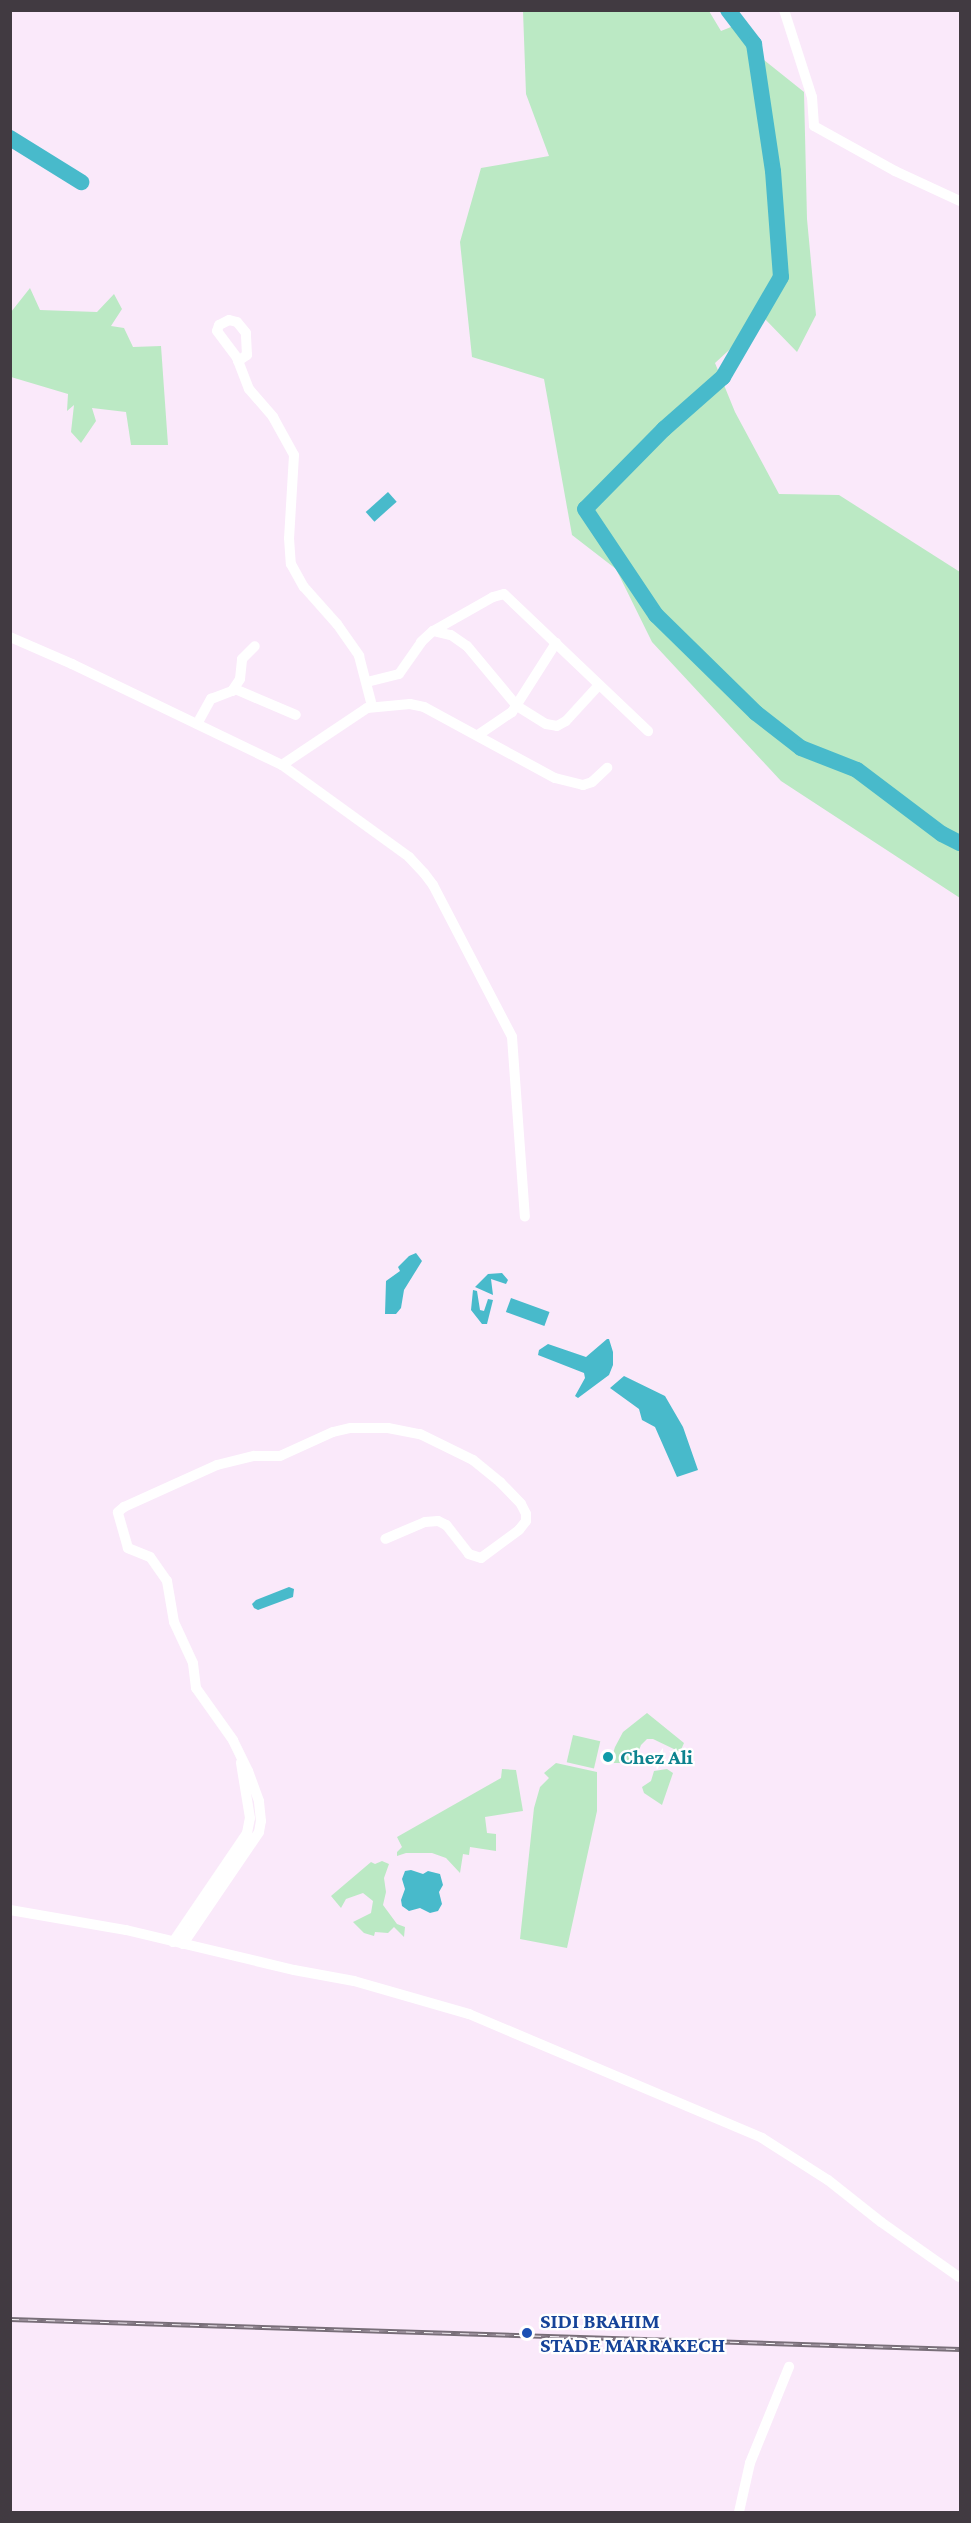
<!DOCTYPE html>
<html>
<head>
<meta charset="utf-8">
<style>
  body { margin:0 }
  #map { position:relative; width:971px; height:2523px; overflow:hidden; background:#fae9fa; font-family:"Crimson Pro",serif }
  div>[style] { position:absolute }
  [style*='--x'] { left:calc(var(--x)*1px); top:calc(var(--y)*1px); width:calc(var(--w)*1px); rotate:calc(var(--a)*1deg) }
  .green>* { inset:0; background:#bbe9c4; transform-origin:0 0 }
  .water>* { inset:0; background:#48bacb; transform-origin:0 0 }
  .river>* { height:16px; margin:-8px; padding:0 8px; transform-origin:8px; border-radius:8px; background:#48bacb }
  .minor>* { height:10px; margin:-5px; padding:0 5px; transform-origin:5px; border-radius:5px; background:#fff }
  .rail>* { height:5px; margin-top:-2.5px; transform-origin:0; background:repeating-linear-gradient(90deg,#fff 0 9px,#786e78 0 18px); box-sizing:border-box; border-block:2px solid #786e78 }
  .dots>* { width:16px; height:16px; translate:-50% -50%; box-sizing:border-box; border:3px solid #fff; border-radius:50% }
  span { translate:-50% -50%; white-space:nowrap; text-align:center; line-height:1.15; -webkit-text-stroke:4.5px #fff; paint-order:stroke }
  .culture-label { font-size:21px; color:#0d838f; font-weight:700 }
  .left { translate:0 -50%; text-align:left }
  .transit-label { font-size:21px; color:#164399; font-weight:700 }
  .frame { position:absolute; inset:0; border:12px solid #413a41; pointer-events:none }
</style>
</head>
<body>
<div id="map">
  <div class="green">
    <i style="clip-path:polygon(523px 11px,709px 11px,721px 31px,746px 21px,764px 60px,804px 92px,807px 219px,816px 315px,797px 352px,764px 318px,715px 363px,735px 412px,779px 494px,839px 495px,960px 572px,960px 898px,781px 781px,652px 642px,616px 569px,572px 535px,544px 379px,472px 357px,460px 242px,481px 168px,549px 156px,526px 94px)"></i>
    <i style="clip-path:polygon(30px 288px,40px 310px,97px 312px,114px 294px,122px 309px,111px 326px,124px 328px,133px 347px,161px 346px,168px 445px,131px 445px,126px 412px,92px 408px,96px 421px,81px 443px,71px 432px,74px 405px,67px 411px,68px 394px,11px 377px,11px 312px)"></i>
    <i style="clip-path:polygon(647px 1713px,684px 1743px,680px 1752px,653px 1739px,647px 1739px,641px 1745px,635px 1761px,626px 1763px,610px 1763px,615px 1747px,623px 1732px)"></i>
    <i style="left:573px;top:1735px;width:28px;height:28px;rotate:13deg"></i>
    <i style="clip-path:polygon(556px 1763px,597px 1772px,597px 1811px,567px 1948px,520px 1939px,534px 1808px,540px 1787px,549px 1778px,544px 1773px)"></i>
    <i style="clip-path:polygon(502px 1769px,516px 1770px,523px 1811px,485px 1817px,487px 1833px,496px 1834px,496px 1851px,470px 1847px,469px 1855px,463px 1854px,460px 1873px,446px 1858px,432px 1853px,406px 1853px,397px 1856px,397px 1852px,402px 1847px,397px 1837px,501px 1778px)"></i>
    <i style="clip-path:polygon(667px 1769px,673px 1773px,662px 1805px,644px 1793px,642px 1787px,651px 1781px,654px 1771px)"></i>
    <i style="clip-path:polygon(382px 1861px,389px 1864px,384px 1878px,386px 1892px,383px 1905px,397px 1924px,405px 1927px,404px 1937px,394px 1927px,388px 1933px,375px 1932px,374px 1936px,364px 1933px,353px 1922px,371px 1913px,373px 1901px,363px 1893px,346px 1899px,341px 1908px,331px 1896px,371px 1862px,375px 1864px)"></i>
  </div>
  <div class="water">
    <i style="left:388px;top:492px;width:13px;height:30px;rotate:48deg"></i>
    <i style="clip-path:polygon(416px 1253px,422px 1261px,404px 1290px,401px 1308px,396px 1314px,385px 1314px,386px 1281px,400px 1271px,398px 1267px,409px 1256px)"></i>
    <i style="clip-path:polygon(502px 1273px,508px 1280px,506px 1284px,491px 1279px,493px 1295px,475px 1287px,488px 1274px)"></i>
    <i style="clip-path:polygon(473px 1290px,477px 1291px,480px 1310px,484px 1311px,488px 1299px,493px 1300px,487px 1324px,482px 1324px,471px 1310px)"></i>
    <i style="left:511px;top:1298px;width:41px;height:15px;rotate:20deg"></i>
    <i style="clip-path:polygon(607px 1339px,609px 1339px,613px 1352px,613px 1365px,609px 1375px,578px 1398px,575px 1396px,585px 1378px,584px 1373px,538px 1355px,539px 1350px,548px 1344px,586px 1357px)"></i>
    <i style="clip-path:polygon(624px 1376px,665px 1396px,683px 1427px,698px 1470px,677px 1477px,655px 1427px,642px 1420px,639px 1409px,610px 1388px)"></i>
    <i style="clip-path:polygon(289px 1587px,294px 1589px,293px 1597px,258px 1610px,254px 1608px,252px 1604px,256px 1600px)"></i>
    <i style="clip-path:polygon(411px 1870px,423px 1874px,428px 1871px,440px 1874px,443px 1885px,439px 1892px,442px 1904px,438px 1911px,430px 1913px,420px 1908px,409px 1911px,402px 1906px,401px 1900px,405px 1889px,402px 1879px,405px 1871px)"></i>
  </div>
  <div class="river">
    <i style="--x:728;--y:10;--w:43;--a:52.6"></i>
    <i style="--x:754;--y:44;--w:128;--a:81.5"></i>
    <i style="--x:773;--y:171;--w:106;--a:85.7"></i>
    <i style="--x:781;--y:277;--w:116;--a:120.1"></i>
    <i style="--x:723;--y:377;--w:79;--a:138.6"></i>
    <i style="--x:664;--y:429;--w:112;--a:134.6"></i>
    <i style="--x:585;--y:509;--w:128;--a:56.2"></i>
    <i style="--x:656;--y:615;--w:140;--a:44.4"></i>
    <i style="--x:756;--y:713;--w:57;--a:37.9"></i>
    <i style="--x:801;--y:748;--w:60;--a:21.4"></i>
    <i style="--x:857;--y:770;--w:106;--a:37"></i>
    <i style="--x:942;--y:834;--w:20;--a:27"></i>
    <i style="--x:10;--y:138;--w:84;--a:31.8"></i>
  </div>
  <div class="minor">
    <i style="--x:784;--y:10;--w:91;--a:72.2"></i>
    <i style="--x:812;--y:97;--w:29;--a:86"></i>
    <i style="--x:814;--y:126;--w:93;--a:29.1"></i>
    <i style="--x:895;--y:171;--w:72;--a:24.8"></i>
    <i style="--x:238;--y:361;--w:11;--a:-34"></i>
    <i style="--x:247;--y:355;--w:22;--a:-93"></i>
    <i style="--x:246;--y:333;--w:14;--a:-129"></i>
    <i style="--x:237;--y:322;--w:8;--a:-166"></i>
    <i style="--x:229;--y:320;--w:11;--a:153"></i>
    <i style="--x:219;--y:325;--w:6;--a:108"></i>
    <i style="--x:217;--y:331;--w:34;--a:53"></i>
    <i style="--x:237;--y:358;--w:33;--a:69"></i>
    <i style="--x:249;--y:389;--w:37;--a:49"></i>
    <i style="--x:273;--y:417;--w:43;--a:61.1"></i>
    <i style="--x:294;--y:455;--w:83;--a:93.4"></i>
    <i style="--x:289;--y:538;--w:26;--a:86"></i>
    <i style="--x:291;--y:564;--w:26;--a:61"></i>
    <i style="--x:304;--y:587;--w:50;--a:48.3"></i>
    <i style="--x:337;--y:624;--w:39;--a:55"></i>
    <i style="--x:359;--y:656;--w:52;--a:75.4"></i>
    <i style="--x:433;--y:631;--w:18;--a:13"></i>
    <i style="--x:451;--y:635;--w:19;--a:35"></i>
    <i style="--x:467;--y:646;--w:78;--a:50.2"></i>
    <i style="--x:517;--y:706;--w:34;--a:32"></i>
    <i style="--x:546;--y:724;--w:11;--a:10"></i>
    <i style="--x:557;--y:726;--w:10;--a:-29"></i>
    <i style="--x:566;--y:721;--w:47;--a:-47.6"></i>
    <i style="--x:10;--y:637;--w:68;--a:23.5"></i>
    <i style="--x:72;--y:664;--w:233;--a:25.7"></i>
    <i style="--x:282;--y:765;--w:157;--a:35.9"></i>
    <i style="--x:409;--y:857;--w:22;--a:47"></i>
    <i style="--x:424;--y:873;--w:15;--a:53"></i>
    <i style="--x:433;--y:885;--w:171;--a:62.5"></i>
    <i style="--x:512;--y:1037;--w:180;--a:85.9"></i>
    <i style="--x:367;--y:682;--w:33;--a:-14"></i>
    <i style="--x:399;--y:674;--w:39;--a:-55"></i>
    <i style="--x:421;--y:642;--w:16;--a:-43"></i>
    <i style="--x:433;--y:631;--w:69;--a:-29.5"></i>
    <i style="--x:493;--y:597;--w:11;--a:-15"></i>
    <i style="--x:504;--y:594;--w:199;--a:43.6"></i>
    <i style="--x:232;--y:691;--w:4;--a:-34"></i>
    <i style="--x:235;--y:689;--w:66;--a:23.1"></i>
    <i style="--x:197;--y:724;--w:29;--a:-61"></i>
    <i style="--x:211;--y:699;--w:22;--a:-21"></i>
    <i style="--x:232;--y:691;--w:14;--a:-56"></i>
    <i style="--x:240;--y:679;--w:20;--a:-84"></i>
    <i style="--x:242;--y:659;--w:18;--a:-45"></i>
    <i style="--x:478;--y:735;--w:41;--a:-34.1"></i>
    <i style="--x:512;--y:712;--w:82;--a:-57.5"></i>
    <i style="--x:282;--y:765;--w:102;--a:-33.8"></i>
    <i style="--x:367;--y:708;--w:43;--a:-5.3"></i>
    <i style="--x:410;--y:704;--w:14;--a:12"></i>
    <i style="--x:424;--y:707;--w:149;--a:28.5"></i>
    <i style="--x:555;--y:778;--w:29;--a:14"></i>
    <i style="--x:583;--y:785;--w:9;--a:-18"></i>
    <i style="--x:592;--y:782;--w:21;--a:-43"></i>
    <i style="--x:10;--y:1910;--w:118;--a:9.8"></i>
    <i style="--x:126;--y:1930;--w:173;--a:13.4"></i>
    <i style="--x:294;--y:1970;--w:61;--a:10.4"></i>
    <i style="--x:354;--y:1981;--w:120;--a:16"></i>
    <i style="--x:469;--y:2014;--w:318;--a:22.9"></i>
    <i style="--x:762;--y:2138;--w:78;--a:32.5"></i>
    <i style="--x:828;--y:2180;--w:68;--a:38.4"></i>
    <i style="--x:881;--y:2222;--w:95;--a:35.2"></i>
    <i style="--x:173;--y:1942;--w:132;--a:-55.8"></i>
    <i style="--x:247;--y:1833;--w:15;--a:-79"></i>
    <i style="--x:250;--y:1818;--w:56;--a:-99.3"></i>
    <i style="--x:183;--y:1944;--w:135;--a:-55.8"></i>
    <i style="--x:259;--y:1832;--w:11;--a:-80"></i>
    <i style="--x:261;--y:1821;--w:20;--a:-96"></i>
    <i style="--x:259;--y:1801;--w:32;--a:-110"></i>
    <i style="--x:248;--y:1771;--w:34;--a:-116"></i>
    <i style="--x:233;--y:1740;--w:64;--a:-125.4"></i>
    <i style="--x:196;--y:1688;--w:25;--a:-97"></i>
    <i style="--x:193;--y:1663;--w:45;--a:-114.9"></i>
    <i style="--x:174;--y:1622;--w:42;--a:-99.7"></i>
    <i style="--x:167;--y:1581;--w:29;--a:-125"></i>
    <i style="--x:150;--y:1557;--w:24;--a:-158"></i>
    <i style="--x:128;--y:1548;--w:37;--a:-106"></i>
    <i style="--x:118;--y:1512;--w:8;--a:-40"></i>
    <i style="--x:124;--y:1507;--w:102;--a:-24.3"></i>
    <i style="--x:217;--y:1465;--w:38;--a:-14"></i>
    <i style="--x:254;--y:1456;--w:26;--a:0"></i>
    <i style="--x:280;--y:1456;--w:58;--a:-24.4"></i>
    <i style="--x:333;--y:1432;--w:18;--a:-13"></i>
    <i style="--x:351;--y:1428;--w:37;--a:0"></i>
    <i style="--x:388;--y:1428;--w:33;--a:11"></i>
    <i style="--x:420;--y:1434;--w:59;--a:26.1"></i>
    <i style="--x:473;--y:1460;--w:35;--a:39"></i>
    <i style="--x:500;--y:1482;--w:30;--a:46"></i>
    <i style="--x:521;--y:1504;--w:11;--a:63"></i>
    <i style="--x:526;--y:1514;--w:7;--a:90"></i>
    <i style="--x:526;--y:1521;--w:11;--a:128"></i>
    <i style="--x:519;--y:1530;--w:47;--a:143.6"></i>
    <i style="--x:481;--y:1558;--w:13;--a:-162"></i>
    <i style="--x:469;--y:1554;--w:37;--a:-128"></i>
    <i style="--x:446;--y:1525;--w:9;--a:-153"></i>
    <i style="--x:438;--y:1521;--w:13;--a:176"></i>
    <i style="--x:425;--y:1522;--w:43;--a:157"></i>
    <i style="--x:739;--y:2512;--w:50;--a:-77.3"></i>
    <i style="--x:750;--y:2463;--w:104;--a:-67.9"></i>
  </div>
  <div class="rail">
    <i style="--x:10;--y:2319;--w:950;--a:1.81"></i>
  </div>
  <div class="dots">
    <i style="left:608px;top:1757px;background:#0f9aa8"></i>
    <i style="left:527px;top:2333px;background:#1a4fb4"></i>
  </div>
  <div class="culture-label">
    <span class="left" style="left:620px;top:1757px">Chez Ali</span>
  </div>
  <div class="transit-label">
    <span class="left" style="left:540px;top:2333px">SIDI BRAHIM<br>STADE MARRAKECH</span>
  </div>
  <div class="frame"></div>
</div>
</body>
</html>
